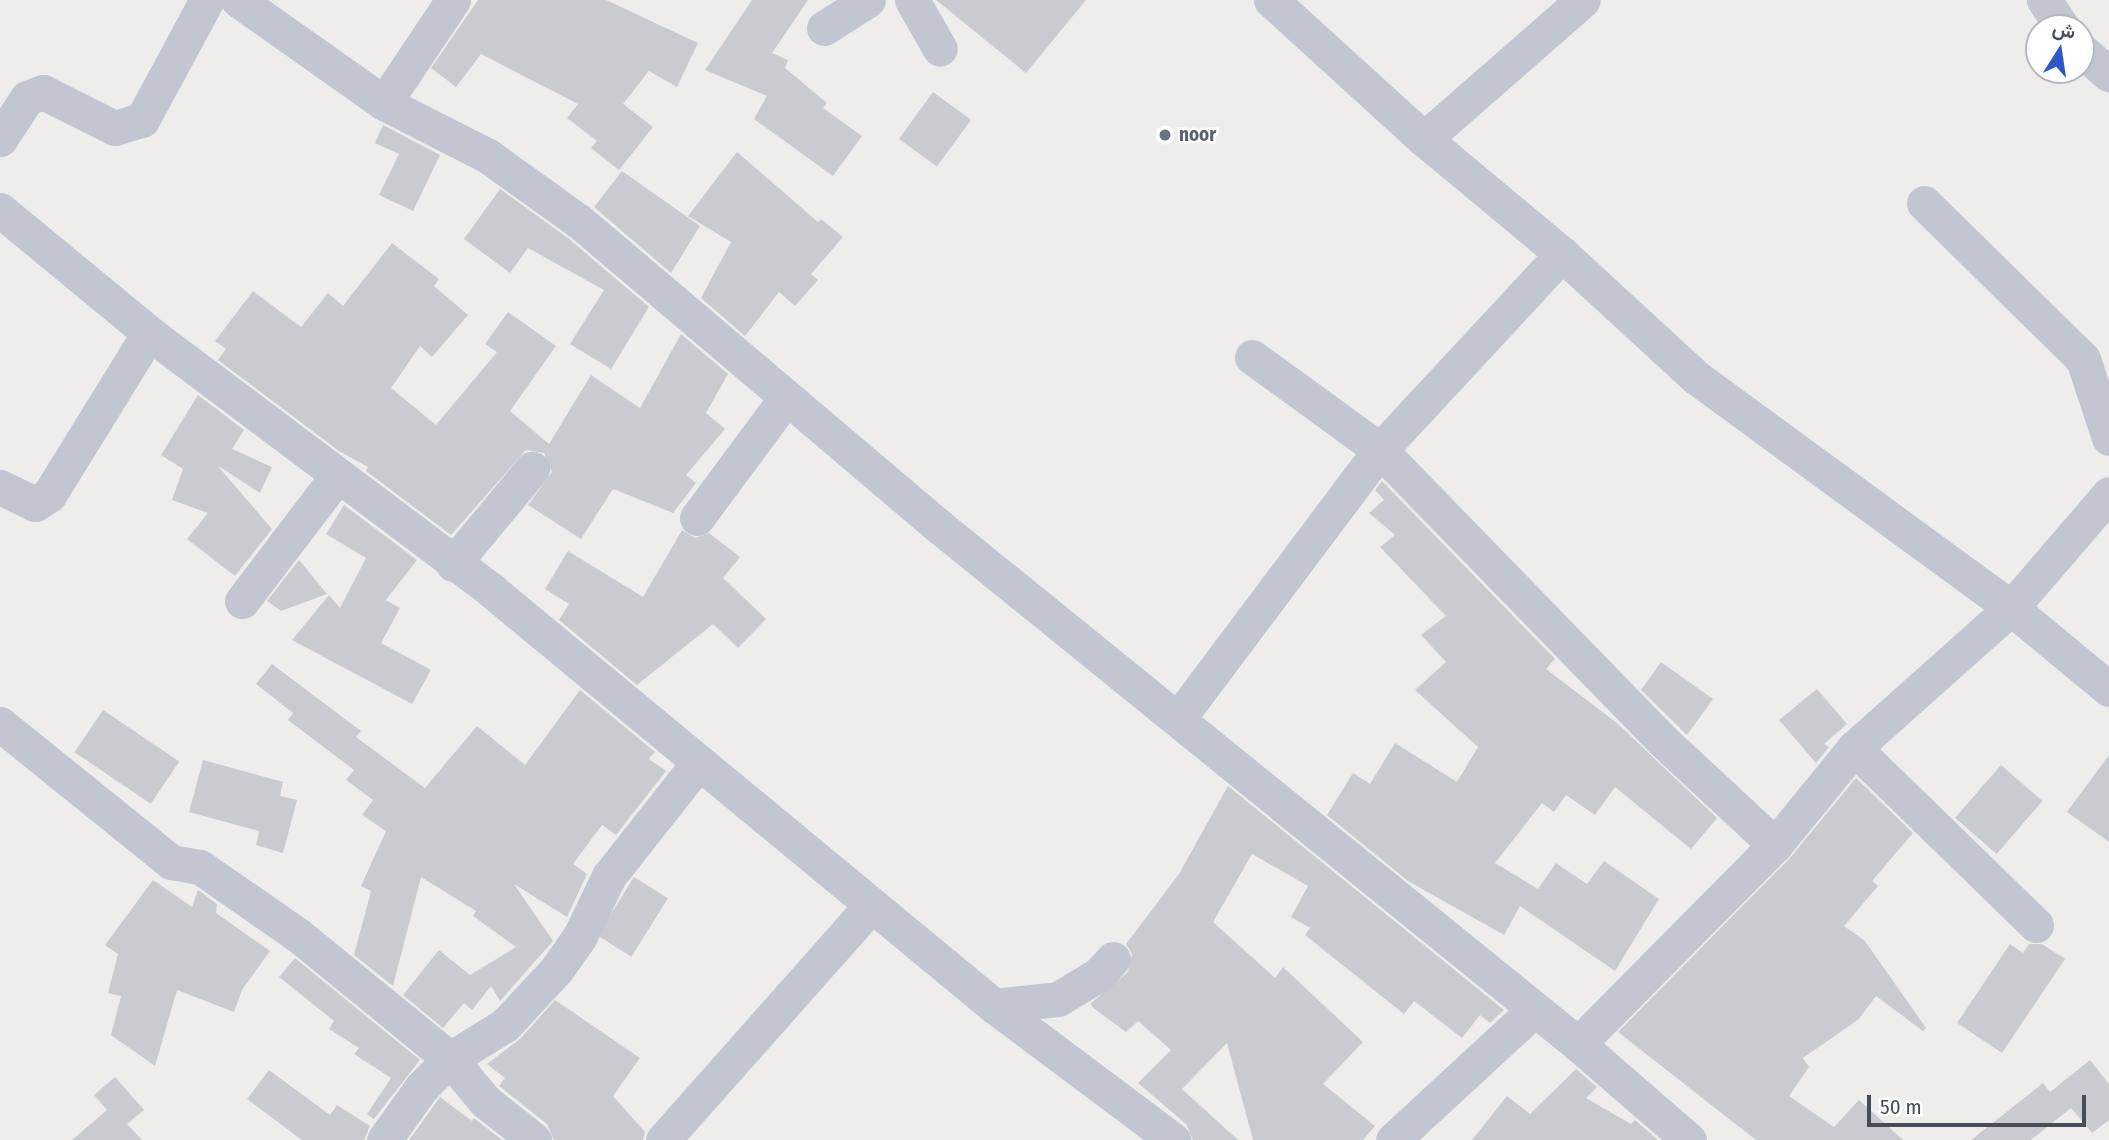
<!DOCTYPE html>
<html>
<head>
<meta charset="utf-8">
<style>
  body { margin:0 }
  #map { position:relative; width:2109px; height:1140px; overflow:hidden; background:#efedec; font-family:"Fira Sans Condensed",Vazirmatn,sans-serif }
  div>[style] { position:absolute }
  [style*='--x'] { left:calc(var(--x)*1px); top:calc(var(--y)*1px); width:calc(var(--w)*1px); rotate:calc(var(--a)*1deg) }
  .building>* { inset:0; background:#cacbd0; transform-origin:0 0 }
  .minor>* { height:35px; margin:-17.5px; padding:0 17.5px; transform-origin:17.5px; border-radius:17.5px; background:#c1c6d0 }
  .dots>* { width:19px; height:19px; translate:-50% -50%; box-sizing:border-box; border:4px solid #fff; border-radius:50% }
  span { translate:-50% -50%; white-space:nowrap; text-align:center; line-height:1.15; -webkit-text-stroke:5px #fff; paint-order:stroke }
  .worship-label { font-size:19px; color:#5b616d; font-weight:700 }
  .left { translate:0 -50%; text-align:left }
  .north { position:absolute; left:2025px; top:14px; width:70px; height:70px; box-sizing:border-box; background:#fff; border:2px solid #b5b8bc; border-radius:50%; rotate:12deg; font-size:19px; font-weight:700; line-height:28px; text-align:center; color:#474d57 }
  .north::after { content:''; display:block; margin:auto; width:24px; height:32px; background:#2e57c7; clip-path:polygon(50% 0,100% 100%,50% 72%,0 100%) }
  .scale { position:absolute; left:1867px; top:1095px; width:219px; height:32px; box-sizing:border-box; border:4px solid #474d57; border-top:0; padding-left:9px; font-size:21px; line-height:24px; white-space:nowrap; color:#474d57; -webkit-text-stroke:5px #fff; paint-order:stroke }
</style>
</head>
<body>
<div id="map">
  <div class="building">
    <i style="clip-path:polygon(478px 0,606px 0,698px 43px,677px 87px,649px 71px,623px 104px,653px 127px,619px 170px,591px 148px,597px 141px,567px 118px,578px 104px,481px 54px,456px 87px,431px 68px)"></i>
    <i style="clip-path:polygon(752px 0,808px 0,772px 53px,788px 60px,785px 68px,827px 103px,823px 108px,862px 136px,833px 176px,754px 119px,767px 96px,705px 70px)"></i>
    <i style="clip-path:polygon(936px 0,1086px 0,1026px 73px)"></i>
    <i style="left:933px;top:92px;width:47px;height:58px;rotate:36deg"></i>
    <i style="clip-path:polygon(383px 125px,440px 155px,413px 211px,379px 195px,399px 154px,375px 143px)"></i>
    <i style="clip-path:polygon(737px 152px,818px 222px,821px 219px,843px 237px,811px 274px,818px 280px,795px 306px,779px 292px,745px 336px,701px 298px,731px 242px,688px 216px)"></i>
    <i style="clip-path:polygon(622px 171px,700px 226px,671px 273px,594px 207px)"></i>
    <i style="clip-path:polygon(500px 189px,568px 238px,649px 307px,611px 369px,570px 344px,604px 290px,528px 248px,510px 273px,464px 239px)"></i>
    <i style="clip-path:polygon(392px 243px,439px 279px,434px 286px,468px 315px,432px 357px,420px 346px,391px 388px,436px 425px,497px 352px,485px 344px,508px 312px,556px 346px,510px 411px,549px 444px,591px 375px,640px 408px,681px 334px,728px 374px,706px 413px,725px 429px,686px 475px,696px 483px,673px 513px,613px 489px,581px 539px,528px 505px,552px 472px,544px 453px,526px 450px,451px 535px,366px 471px,368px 467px,339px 451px,218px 360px,226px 349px,215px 341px,253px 291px,301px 327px,328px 293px,343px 306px)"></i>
    <i style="clip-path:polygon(198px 395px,244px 430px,232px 449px,272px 467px,260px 493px,217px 465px,272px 529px,235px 576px,187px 539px,208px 513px,172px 500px,183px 469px,161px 455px)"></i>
    <i style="clip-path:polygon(1382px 481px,1555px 659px,1546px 669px,1617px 723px,1717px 818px,1691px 849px,1615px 787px,1595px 815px,1566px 795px,1554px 812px,1542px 803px,1495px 863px,1538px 889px,1556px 863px,1587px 884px,1604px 861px,1659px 899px,1615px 971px,1520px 906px,1504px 935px,1408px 881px,1327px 815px,1353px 773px,1370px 784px,1395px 743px,1457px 782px,1478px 747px,1415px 690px,1446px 662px,1421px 635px,1446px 616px,1380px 547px,1395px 535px,1369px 513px,1384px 500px,1375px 490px)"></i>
    <i style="clip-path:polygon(344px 505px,417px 560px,386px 600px,400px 608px,381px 643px,431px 670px,412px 704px,292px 640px,329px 595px,340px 608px,366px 558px,326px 534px)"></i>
    <i style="clip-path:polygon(682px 530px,695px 538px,709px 533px,740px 557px,723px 578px,766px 619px,738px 648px,713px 624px,637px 685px,559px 620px,569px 604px,545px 589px,568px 551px,643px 597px)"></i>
    <i style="clip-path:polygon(299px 560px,327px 594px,281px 611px,267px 601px)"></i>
    <i style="clip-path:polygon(1661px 662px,1713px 699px,1687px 735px,1641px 690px)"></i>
    <i style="clip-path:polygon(272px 664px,361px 731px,356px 737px,425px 788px,477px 726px,525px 765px,580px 690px,655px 752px,649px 759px,666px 771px,616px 835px,602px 825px,573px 864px,587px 874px,567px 917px,514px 884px,553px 941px,500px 1001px,491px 986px,472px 1010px,464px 1003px,443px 1028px,403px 995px,439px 950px,470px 975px,516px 947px,473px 916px,476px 911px,421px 877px,393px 986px,354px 955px,371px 891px,361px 886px,386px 831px,362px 815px,373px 800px,346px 780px,354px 770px,288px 720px,293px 713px,256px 684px)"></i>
    <i style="clip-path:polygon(1817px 689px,1847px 724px,1824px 744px,1829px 747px,1816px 763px,1779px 720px)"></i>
    <i style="left:103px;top:710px;width:92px;height:51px;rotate:34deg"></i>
    <i style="clip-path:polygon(2109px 755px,2109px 842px,2067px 812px)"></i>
    <i style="clip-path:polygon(203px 760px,283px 782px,280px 796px,297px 800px,283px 853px,256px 845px,259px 831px,189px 812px)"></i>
    <i style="left:2001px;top:765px;width:55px;height:70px;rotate:41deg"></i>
    <i style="clip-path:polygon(1856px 778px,1913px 833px,1872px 881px,1878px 886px,1844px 926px,1865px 941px,1926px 1028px,1923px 1031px,1876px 996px,1859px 1019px,1803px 1058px,1809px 1067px,1789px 1096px,1834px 1127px,1859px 1100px,1903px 1140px,1756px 1140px,1618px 1032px,1789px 859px)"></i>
    <i style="clip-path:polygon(1228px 786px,1504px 1010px,1490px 1023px,1480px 1015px,1462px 1038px,1414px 1001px,1404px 1014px,1305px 935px,1310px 928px,1291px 917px,1308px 886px,1252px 854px,1213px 922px,1275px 978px,1283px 967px,1363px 1042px,1323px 1084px,1375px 1126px,1363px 1140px,1253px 1140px,1227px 1043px,1182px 1089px,1238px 1140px,1193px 1140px,1186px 1124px,1138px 1083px,1171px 1050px,1138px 1021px,1126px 1032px,1092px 1007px,1091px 1003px,1128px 972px,1132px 954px,1126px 944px,1179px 874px)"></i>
    <i style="left:634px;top:877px;width:40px;height:69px;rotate:32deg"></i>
    <i style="clip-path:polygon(153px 880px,192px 907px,198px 890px,217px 904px,216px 913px,270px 951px,242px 990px,234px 1012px,177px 990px,155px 1066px,111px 1035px,121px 996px,108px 993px,118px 954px,105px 945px)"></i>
    <i style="clip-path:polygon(2010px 944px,2023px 953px,2029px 944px,2042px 944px,2065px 959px,2002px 1053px,1957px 1023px)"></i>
    <i style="clip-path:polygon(295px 958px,420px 1060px,374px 1119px,367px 1114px,391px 1078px,354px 1054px,359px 1048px,329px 1029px,334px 1021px,279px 977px)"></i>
    <i style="clip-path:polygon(555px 1000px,640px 1058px,613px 1096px,645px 1132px,643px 1140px,554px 1140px,547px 1124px,499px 1086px,505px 1078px,487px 1064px,520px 1039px)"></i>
    <i style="clip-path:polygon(2090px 1060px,2109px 1084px,2109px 1120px,2092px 1133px,2071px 1108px,2031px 1140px,1971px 1140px,2043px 1083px,2050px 1092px)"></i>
    <i style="clip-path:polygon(1576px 1069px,1597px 1087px,1586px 1098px,1631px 1124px,1635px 1120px,1658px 1140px,1472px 1140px,1507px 1096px,1530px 1114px)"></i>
    <i style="clip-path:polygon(269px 1070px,330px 1115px,337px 1105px,370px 1126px,364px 1140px,302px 1140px,247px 1099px)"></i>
    <i style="clip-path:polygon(115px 1077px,144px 1110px,127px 1124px,142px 1140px,72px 1140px,107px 1110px,94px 1095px)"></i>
    <i style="clip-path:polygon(440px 1097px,472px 1121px,474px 1118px,502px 1140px,409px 1140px)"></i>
  </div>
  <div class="minor">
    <i style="--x:238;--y:0;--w:179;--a:35.2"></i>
    <i style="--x:384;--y:103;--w:117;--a:27"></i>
    <i style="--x:488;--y:156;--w:113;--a:35.7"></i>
    <i style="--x:580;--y:222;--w:473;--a:40.3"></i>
    <i style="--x:941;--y:528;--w:820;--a:39.01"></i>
    <i style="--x:1578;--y:1044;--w:147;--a:40.9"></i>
    <i style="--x:912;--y:0;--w:56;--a:60.3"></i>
    <i style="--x:1271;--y:0;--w:207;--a:42.3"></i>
    <i style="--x:1424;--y:139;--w:180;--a:39.8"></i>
    <i style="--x:1562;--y:254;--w:183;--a:42.6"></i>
    <i style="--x:1697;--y:378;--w:389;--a:36.2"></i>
    <i style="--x:2011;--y:608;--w:127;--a:39.6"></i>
    <i style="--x:2044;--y:0;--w:34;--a:56"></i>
    <i style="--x:824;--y:28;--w:52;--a:-32.5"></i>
    <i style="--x:2081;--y:50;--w:37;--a:41"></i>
    <i style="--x:384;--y:103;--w:124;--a:-56.2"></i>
    <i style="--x:0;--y:139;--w:49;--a:-56.6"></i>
    <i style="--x:27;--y:98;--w:17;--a:-21"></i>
    <i style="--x:43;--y:92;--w:80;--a:26.6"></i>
    <i style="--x:115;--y:128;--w:28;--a:-17"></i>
    <i style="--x:142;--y:120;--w:136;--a:-61.6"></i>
    <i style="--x:1424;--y:139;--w:211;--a:-41.2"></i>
    <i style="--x:1924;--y:203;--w:223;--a:44.5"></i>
    <i style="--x:2083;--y:359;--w:83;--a:71.8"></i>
    <i style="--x:0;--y:210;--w:193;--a:39.5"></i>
    <i style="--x:149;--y:333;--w:429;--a:36.9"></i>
    <i style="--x:492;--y:591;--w:651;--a:39.58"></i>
    <i style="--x:994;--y:1006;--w:224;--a:36.8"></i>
    <i style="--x:1252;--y:357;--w:158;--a:36"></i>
    <i style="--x:1380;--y:450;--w:403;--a:45.8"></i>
    <i style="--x:1661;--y:739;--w:156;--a:42.9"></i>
    <i style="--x:0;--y:487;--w:39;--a:26"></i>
    <i style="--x:35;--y:504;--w:17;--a:-33"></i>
    <i style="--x:49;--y:495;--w:190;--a:-58.3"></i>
    <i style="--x:697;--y:518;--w:148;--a:-53.5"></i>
    <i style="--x:453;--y:564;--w:124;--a:-50.3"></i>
    <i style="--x:242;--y:601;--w:158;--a:-52.7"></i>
    <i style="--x:1178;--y:719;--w:336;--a:-53.1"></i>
    <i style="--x:1380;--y:450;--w:267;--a:-47.1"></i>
    <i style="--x:0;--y:724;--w:220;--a:38.9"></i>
    <i style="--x:171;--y:862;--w:29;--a:10"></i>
    <i style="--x:200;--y:867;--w:119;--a:34.8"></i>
    <i style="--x:298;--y:935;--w:196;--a:39.2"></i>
    <i style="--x:450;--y:1059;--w:55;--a:50.2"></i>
    <i style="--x:485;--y:1101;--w:63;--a:38.5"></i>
    <i style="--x:1854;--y:748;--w:254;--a:44.2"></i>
    <i style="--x:994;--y:1006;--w:64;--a:-6.2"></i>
    <i style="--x:1058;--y:999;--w:47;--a:-31"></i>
    <i style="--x:1098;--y:975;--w:22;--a:-47"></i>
    <i style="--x:1578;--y:1044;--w:280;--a:-45.3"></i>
    <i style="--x:1775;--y:845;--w:125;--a:-50.8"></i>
    <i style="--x:1854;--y:748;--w:210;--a:-41.7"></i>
    <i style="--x:2011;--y:608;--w:150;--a:-49.3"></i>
    <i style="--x:384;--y:1140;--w:65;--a:-54.4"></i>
    <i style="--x:422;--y:1087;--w:40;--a:-45"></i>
    <i style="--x:450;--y:1059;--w:65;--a:-31.7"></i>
    <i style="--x:505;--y:1025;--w:76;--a:-47.1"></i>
    <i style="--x:557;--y:969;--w:38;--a:-55"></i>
    <i style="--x:579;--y:938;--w:69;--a:-64.2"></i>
    <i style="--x:609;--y:876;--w:145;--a:-51.7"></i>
    <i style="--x:663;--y:1140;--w:314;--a:-48.4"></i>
    <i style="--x:1393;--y:1140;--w:190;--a:-42.7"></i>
  </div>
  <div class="dots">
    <i style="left:1165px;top:135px;background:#6b7280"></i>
  </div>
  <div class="worship-label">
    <span class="left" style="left:1179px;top:135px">noor</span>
  </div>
  <div class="north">ش</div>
  <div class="scale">50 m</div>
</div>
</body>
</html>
